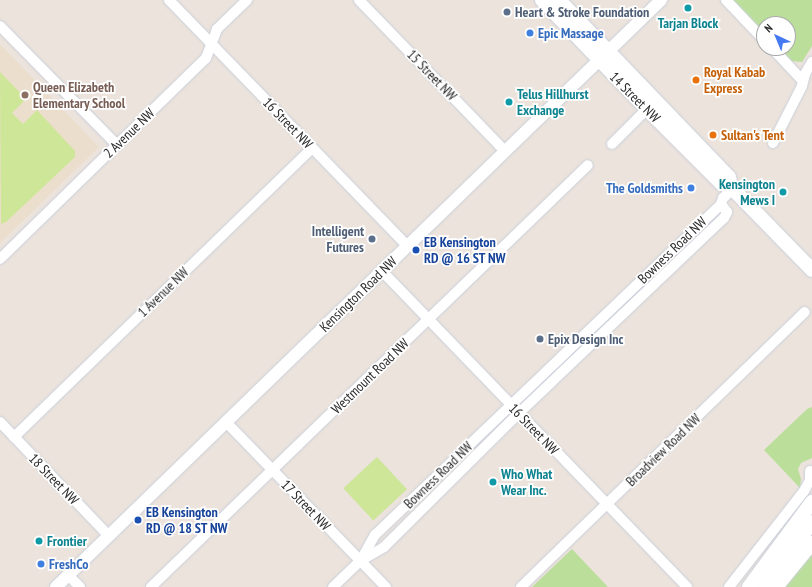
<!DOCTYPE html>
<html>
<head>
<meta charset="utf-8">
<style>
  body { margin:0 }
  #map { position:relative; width:812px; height:587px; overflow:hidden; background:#ebe3dc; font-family:"PT Sans Narrow",sans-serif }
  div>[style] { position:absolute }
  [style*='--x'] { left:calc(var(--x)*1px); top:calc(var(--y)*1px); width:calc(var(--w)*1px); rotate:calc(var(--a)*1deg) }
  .education>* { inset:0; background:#ecdecc }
  .green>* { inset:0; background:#bbdf9b }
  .pitch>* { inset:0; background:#cee697; transform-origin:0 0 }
  .roads { filter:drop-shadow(0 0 1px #cbd0db) drop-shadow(0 0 1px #cbd0db) }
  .minor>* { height:10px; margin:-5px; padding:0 5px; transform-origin:5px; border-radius:5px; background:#fff }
  .tertiary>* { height:12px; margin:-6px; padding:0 6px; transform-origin:6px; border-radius:6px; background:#fff }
  .secondary>* { height:14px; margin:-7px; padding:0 7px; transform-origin:7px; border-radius:7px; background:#fff }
  .dots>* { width:11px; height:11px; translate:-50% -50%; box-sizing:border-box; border:2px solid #fff; border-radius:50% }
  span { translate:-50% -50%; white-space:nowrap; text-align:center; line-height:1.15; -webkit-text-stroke:3.5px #fff; paint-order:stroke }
  .service-label { font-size:14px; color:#4e5e75; font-weight:700 }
  .left { translate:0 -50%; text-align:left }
  .right { translate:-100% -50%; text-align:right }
  .culture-label { font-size:14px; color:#0d838f; font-weight:700 }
  .shop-label { font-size:14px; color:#366cbe; font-weight:700 }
  .food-label { font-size:14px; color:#c56008; font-weight:700 }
  .street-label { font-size:14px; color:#2a2a2a }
  .education-label { font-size:14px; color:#785e54; font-weight:700 }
  .transit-label { font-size:14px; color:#164399; font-weight:700 }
  .north { position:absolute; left:756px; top:16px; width:40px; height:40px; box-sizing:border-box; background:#fff; border:1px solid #aaa; border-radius:50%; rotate:316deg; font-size:11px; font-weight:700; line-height:16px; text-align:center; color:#2a2a2a }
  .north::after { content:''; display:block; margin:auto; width:14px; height:18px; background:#4479f1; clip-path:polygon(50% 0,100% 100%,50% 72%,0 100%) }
</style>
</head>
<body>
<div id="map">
  <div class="education">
    <i style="clip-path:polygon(0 44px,99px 147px,0 243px)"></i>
  </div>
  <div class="green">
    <i style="clip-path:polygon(733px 0,812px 0,812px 46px,802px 62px,792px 61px,779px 48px,788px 48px,788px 24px,764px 24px,764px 32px)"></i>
    <i style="clip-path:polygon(812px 407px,812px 458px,801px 463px,798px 469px,801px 479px,800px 488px,764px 450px,807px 409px)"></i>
    <i style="clip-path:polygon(572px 549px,608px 587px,532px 587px)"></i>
    <i style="clip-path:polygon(812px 549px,812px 587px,782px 587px)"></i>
  </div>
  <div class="pitch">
    <i style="clip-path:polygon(0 72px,26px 99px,12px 113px,23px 124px,37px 110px,75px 151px,75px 157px,6px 222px,1px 224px)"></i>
    <i style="left:377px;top:457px;width:44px;height:46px;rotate:47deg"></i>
  </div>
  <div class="roads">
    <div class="minor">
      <i style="--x:169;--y:0;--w:342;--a:45.9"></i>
      <i style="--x:359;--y:0;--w:210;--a:46"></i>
      <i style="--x:726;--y:0;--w:55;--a:46.5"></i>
      <i style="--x:0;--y:26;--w:167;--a:45.5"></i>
      <i style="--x:772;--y:48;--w:45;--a:46.8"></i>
      <i style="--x:773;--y:143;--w:64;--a:-63"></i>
      <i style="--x:802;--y:86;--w:12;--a:-76"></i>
      <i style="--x:805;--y:74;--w:14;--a:-60"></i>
      <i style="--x:612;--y:144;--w:49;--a:-45"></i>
      <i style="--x:721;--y:204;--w:6;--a:-72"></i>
      <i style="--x:723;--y:198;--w:13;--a:-42"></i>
      <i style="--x:0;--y:259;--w:288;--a:-44.3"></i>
      <i style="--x:206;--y:58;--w:31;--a:-69"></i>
      <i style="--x:217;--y:29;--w:42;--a:-44"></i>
      <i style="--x:382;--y:271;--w:439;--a:46"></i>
      <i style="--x:0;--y:422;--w:158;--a:46.3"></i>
      <i style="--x:226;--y:422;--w:230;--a:45.9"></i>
      <i style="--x:14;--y:437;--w:415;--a:-44.1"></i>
      <i style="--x:361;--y:560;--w:29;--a:-61"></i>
      <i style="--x:375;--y:535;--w:479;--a:-43.7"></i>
      <i style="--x:68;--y:575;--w:17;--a:45"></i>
      <i style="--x:151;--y:587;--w:607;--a:-44"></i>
      <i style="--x:333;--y:587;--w:37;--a:-44"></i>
      <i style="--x:360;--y:561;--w:28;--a:-30"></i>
      <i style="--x:384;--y:547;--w:190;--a:-44.8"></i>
      <i style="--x:519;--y:413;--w:283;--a:-43.6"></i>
      <i style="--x:724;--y:218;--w:7;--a:-63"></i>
      <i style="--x:727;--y:212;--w:10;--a:-127"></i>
      <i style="--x:521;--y:587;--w:395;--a:-44.1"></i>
      <i style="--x:729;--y:587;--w:122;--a:-52"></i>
      <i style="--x:804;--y:491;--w:13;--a:-61"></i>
      <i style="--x:810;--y:480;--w:9;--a:-90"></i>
    </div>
    <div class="tertiary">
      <i style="--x:56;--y:587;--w:843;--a:-44.13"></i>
    </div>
    <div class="secondary">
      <i style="--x:542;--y:0;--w:151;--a:46.1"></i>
      <i style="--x:647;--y:109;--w:105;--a:45"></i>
      <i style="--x:721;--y:183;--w:13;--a:27"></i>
      <i style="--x:733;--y:189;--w:113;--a:45.7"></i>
      <i style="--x:559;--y:0;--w:245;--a:46.2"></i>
      <i style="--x:729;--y:177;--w:4;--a:76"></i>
      <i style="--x:749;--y:587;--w:106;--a:-53.5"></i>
      <i style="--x:765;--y:587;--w:80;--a:-54.1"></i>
      <i style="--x:776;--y:587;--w:57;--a:-50.7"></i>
    </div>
  </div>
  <div class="dots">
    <i style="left:688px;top:8px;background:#0f9aa8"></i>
    <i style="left:507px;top:12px;background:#5c6f8a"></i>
    <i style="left:530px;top:33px;background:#3f7fe0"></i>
    <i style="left:696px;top:80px;background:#e8710a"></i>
    <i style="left:25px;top:95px;background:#8d6e63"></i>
    <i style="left:509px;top:102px;background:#0f9aa8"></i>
    <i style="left:713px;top:135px;background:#e8710a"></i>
    <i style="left:691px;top:188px;background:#3f7fe0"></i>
    <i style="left:783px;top:192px;background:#0f9aa8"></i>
    <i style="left:372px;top:239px;background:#5c6f8a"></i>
    <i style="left:416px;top:250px;background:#1a4fb4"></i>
    <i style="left:540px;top:339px;background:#5c6f8a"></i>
    <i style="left:493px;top:482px;background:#0f9aa8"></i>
    <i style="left:138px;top:520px;background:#1a4fb4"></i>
    <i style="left:39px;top:541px;background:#0f9aa8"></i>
    <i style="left:41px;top:564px;background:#3f7fe0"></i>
  </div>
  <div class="service-label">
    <span class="left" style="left:515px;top:12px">Heart &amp; Stroke Foundation</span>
    <span class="right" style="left:364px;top:239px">Intelligent<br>Futures</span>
    <span class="left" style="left:548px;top:339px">Epix Design Inc</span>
  </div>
  <div class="culture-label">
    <span style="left:688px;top:23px">Tarjan Block</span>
    <span class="left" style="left:517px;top:102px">Telus Hillhurst<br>Exchange</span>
    <span class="right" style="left:775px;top:192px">Kensington<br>Mews I</span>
    <span class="left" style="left:501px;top:482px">Who What<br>Wear Inc.</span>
    <span class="left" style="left:47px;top:541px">Frontier</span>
  </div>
  <div class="shop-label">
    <span class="left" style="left:538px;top:33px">Epic Massage</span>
    <span class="right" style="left:683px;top:188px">The Goldsmiths</span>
    <span class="left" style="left:49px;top:564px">FreshCo</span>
  </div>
  <div class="food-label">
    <span class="left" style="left:704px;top:80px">Royal Kabab<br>Express</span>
    <span class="left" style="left:721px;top:135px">Sultan's Tent</span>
  </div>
  <div class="street-label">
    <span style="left:432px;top:75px;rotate:46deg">15 Street NW</span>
    <span style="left:635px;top:97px;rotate:45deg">14 Street NW</span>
    <span style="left:288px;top:123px;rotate:46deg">16 Street NW</span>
    <span style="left:129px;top:133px;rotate:-44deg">2 Avenue NW</span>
    <span style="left:672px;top:250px;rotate:-44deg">Bowness Road NW</span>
    <span style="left:163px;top:292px;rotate:-44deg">1 Avenue NW</span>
    <span style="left:358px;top:294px;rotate:-44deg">Kensington Road NW</span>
    <span style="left:370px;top:376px;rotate:-44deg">Westmount Road NW</span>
    <span style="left:534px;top:429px;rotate:46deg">16 Street NW</span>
    <span style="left:663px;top:450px;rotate:-44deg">Broadview Road NW</span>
    <span style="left:438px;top:475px;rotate:-44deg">Bowness Road NW</span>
    <span style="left:54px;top:479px;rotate:46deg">18 Street NW</span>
    <span style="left:306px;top:505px;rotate:46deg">17 Street NW</span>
  </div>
  <div class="education-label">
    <span class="left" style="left:33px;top:95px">Queen Elizabeth<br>Elementary School</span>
  </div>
  <div class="transit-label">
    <span class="left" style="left:424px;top:250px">EB Kensington<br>RD @ 16 ST NW</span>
    <span class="left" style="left:146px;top:520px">EB Kensington<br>RD @ 18 ST NW</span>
  </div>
  <div class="north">N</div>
</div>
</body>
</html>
